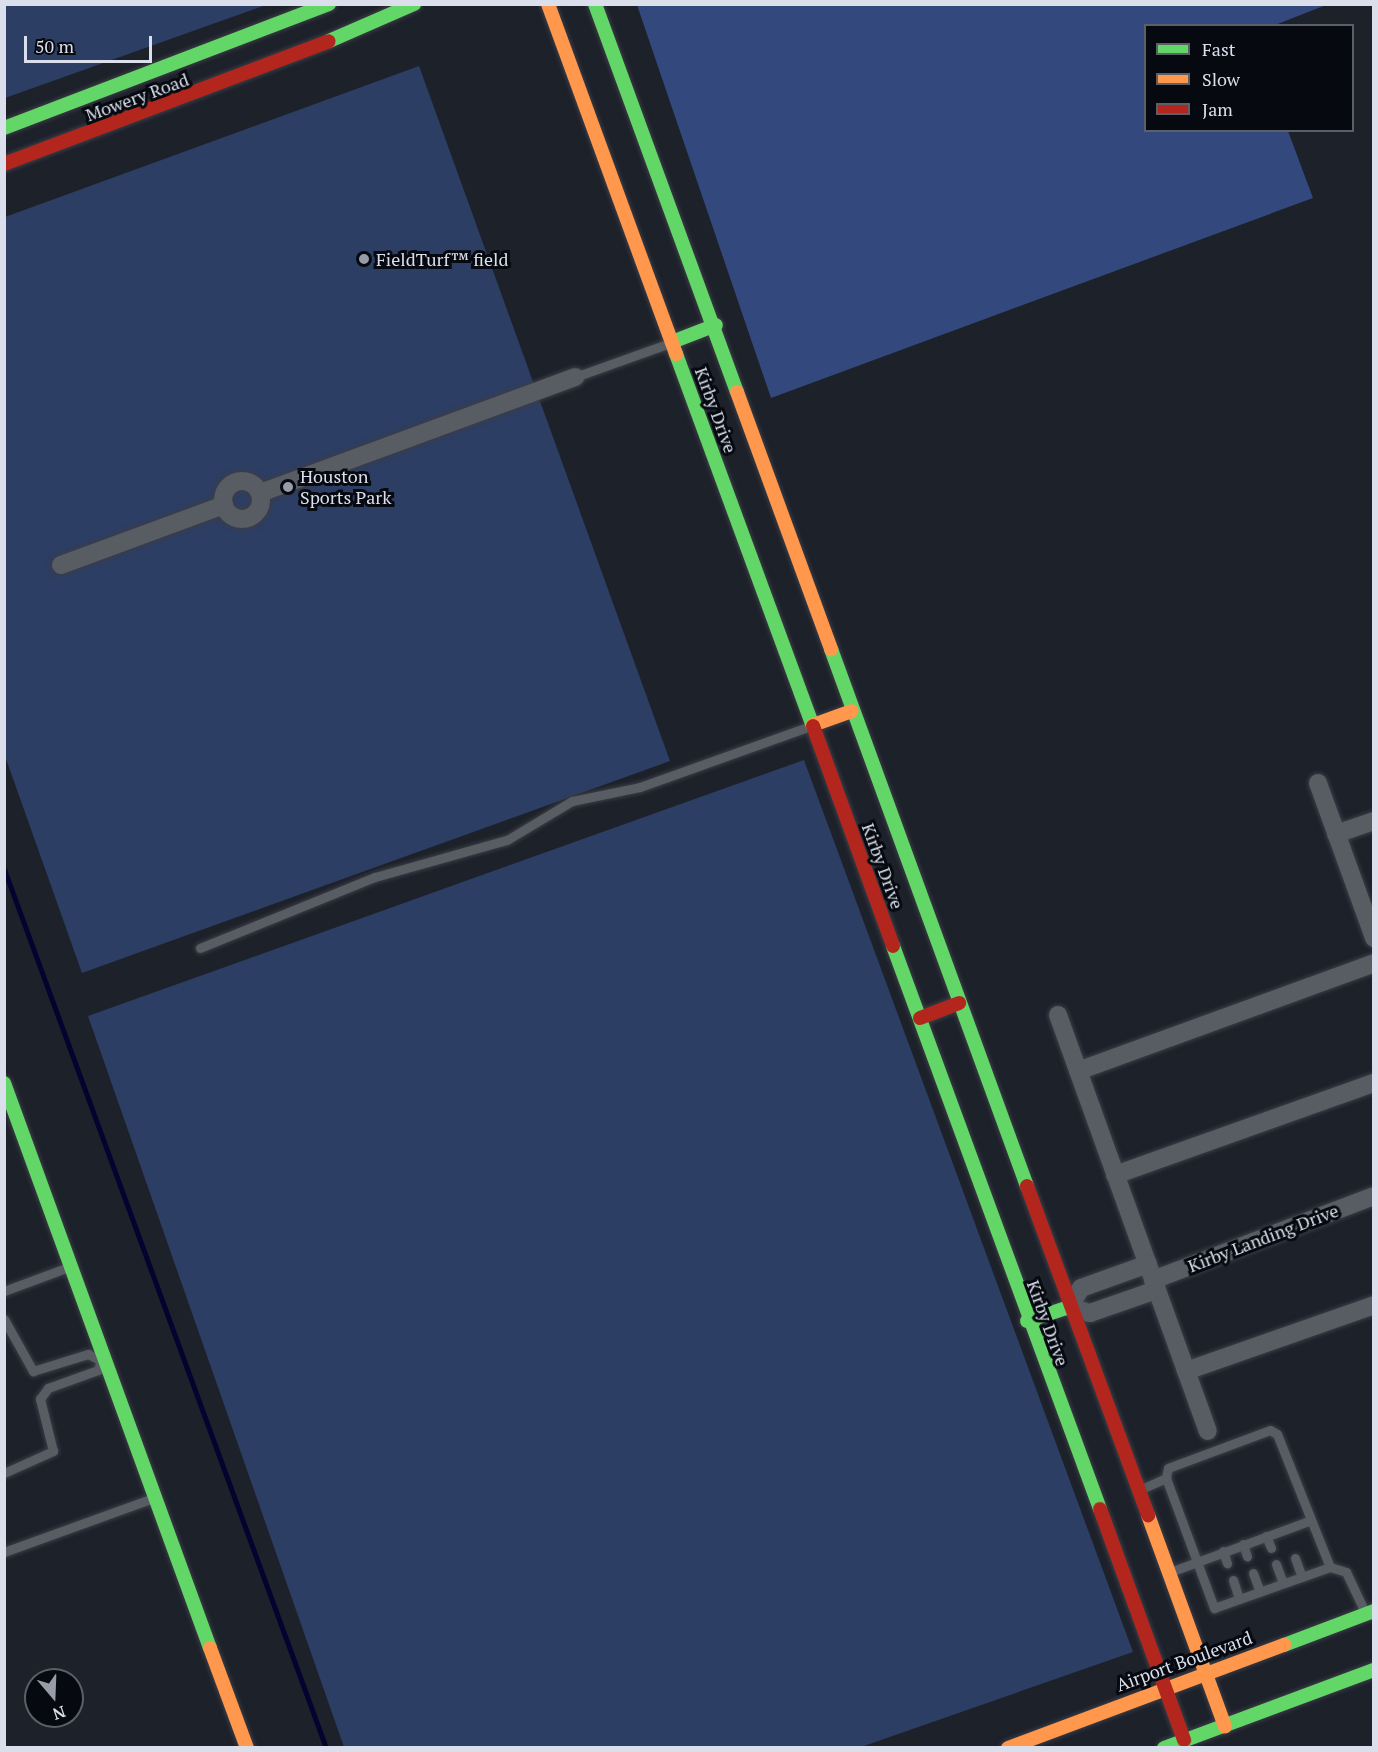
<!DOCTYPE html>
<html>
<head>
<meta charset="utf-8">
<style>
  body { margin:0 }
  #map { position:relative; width:1378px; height:1752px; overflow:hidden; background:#1d212a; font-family:"PT Serif",serif }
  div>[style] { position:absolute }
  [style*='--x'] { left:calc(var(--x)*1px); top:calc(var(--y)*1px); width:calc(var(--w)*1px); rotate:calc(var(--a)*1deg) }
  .green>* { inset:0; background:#2d3e64 }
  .forest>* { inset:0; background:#33497d }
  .stream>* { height:5px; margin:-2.5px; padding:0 2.5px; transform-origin:2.5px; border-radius:2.5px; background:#040330 }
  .roads { filter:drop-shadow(0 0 2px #3b3d45) drop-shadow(0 0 2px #3b3d45) }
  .lane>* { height:9px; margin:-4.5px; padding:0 4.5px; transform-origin:4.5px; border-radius:4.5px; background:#585c63 }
  .street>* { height:18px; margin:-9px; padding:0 9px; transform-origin:9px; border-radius:9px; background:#585c63 }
  .street>.ring { margin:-9px; padding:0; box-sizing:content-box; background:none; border:18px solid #585c63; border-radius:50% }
  .fast>* { height:14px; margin:-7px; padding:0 7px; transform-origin:7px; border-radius:7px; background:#63d668 }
  .slow>* { height:14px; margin:-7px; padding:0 7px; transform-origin:7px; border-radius:7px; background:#ff974d }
  .jam>* { height:14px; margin:-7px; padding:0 7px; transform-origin:7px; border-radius:7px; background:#b3261e }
  .dots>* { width:16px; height:16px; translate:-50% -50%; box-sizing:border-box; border:3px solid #060910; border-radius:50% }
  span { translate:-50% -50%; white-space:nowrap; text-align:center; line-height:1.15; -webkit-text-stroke:6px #060910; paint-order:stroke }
  .street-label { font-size:18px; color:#dadfeb }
  .poi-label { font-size:18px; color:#dadfeb }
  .left { translate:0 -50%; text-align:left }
  .frame { position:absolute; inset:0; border:6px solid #dadfeb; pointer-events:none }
  .legend { position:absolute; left:1144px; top:24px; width:210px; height:108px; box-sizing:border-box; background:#060910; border:2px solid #5b5f68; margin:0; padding:8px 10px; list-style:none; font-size:18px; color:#dadfeb }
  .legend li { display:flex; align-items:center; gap:12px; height:30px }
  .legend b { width:30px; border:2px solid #5b5f68 }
  .north { position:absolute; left:24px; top:1668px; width:60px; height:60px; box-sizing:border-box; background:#060910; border:2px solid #5b5f68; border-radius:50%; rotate:161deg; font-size:16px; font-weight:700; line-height:24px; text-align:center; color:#dadfeb }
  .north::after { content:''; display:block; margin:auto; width:21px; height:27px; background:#989ca7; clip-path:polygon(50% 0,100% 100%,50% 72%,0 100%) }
  .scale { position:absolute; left:24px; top:36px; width:128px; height:27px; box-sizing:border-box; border:3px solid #dadfeb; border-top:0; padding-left:8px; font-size:18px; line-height:21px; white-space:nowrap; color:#dadfeb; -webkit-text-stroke:4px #060910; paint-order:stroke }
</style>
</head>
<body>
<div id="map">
  <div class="green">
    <i style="clip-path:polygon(5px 4px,266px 4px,266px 5px,5px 98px)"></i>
    <i style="clip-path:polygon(419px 66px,670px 761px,82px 973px,5px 756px,5px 217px)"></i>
    <i style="clip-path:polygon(804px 760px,1133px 1652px,861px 1747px,344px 1747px,88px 1016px)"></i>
  </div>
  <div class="forest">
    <i style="clip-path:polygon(637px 5px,1326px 5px,1275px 25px,1146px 26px,1146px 130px,1288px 131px,1313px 198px,771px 398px)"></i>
  </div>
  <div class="stream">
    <i style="--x:4;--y:869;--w:936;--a:69.88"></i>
  </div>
  <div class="roads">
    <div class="lane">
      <i style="--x:575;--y:377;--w:101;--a:-19.7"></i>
      <i style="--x:200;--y:948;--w:189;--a:-22.1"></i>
      <i style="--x:375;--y:877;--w:137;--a:-15.7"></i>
      <i style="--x:507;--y:840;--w:76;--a:-31"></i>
      <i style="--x:572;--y:801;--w:69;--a:-11.6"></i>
      <i style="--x:640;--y:787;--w:181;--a:-19.7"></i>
      <i style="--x:4;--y:1291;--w:69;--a:-20.3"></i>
      <i style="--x:4;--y:1319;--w:60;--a:60.9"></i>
      <i style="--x:33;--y:1371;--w:58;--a:-17.2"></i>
      <i style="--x:88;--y:1354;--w:13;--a:27"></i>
      <i style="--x:4;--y:1473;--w:54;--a:-24.2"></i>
      <i style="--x:53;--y:1451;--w:54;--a:-104"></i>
      <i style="--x:40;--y:1399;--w:14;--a:-54"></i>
      <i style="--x:48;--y:1388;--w:53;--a:-19.8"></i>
      <i style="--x:98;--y:1370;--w:7;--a:-74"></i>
      <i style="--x:1166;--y:1478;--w:139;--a:69.7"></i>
      <i style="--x:1214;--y:1608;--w:123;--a:-19.5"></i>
      <i style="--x:1139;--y:1490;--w:30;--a:-24"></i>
      <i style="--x:1166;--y:1478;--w:10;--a:-79"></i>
      <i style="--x:1168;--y:1468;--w:109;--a:-20.4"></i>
      <i style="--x:1270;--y:1430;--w:8;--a:30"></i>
      <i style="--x:1277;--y:1434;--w:143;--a:68.3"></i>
      <i style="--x:1330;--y:1567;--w:17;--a:17"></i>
      <i style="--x:1346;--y:1572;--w:44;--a:64.6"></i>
      <i style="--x:1266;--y:1536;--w:13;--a:67"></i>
      <i style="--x:1243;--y:1544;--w:13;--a:72"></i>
      <i style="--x:1223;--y:1551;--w:13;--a:72"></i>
      <i style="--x:4;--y:1552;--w:158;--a:-19.9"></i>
      <i style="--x:1295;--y:1558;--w:20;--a:70"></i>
      <i style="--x:1276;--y:1564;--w:20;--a:70"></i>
      <i style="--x:1170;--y:1572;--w:150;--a:-20.2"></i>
      <i style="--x:1253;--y:1573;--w:20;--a:70"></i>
      <i style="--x:1233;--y:1580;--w:20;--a:72"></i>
    </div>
    <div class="street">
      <i class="ring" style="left:223px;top:481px;width:20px;height:20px"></i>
      <i style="--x:260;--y:493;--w:336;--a:-20.2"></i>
      <i style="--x:61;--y:565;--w:174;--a:-20.2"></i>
      <i style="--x:1318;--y:783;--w:165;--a:70.1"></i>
      <i style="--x:1336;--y:834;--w:40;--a:-18.9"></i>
      <i style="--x:1058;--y:1015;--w:442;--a:70.2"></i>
      <i style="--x:1078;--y:1071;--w:315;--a:-20"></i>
      <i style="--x:1115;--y:1175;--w:275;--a:-19.6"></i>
      <i style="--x:1148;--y:1264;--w:71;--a:160.3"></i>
      <i style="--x:1081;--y:1288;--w:22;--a:122"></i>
      <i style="--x:1069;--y:1307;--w:22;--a:16"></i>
      <i style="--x:1090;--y:1313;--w:70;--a:-19.2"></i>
      <i style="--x:1153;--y:1280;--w:236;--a:-20.8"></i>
      <i style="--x:1186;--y:1371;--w:199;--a:-19.3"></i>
    </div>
    <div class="fast">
      <i style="--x:595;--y:4;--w:413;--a:69.9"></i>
      <i style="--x:329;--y:41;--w:93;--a:-23.5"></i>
      <i style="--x:4;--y:128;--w:348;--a:-20.9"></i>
      <i style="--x:672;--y:342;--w:47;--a:-21.1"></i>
      <i style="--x:676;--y:354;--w:396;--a:69.8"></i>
      <i style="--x:831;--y:649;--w:572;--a:69.95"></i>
      <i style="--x:893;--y:946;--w:600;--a:69.81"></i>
      <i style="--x:4;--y:1083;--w:601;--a:69.97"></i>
      <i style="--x:1027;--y:1321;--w:44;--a:-18.4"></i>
      <i style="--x:1284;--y:1645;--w:96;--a:-20.7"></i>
      <i style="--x:1164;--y:1748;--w:224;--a:-20.4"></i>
    </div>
    <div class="slow">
      <i style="--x:548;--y:4;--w:373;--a:69.9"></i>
      <i style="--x:737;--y:392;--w:274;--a:69.9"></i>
      <i style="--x:813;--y:725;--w:41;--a:-19.7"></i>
      <i style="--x:1148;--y:1515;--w:225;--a:70"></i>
      <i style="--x:210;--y:1648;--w:107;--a:69.7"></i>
      <i style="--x:1008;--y:1748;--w:295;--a:-20.5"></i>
    </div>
    <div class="jam">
      <i style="--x:4;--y:164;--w:347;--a:-20.7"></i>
      <i style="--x:813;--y:726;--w:234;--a:70"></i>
      <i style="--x:920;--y:1018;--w:42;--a:-21"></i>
      <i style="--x:1027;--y:1186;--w:351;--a:69.8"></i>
      <i style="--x:1100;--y:1509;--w:246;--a:70"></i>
    </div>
  </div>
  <div class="dots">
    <i style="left:364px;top:259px;background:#989ca7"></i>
    <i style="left:288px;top:487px;background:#989ca7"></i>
  </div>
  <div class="street-label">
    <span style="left:137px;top:97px;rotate:-20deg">Mowery Road</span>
    <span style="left:716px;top:410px;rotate:70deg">Kirby Drive</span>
    <span style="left:883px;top:866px;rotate:70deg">Kirby Drive</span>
    <span style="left:1263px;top:1238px;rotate:-21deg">Kirby Landing Drive</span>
    <span style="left:1048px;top:1323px;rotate:70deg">Kirby Drive</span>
    <span style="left:1184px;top:1661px;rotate:-20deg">Airport Boulevard</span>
  </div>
  <div class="poi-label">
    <span class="left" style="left:376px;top:259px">FieldTurf™ field</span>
    <span class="left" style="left:300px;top:487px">Houston<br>Sports Park</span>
  </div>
  <div class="frame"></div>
  <ul class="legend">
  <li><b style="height:8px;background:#63d668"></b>Fast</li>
  <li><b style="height:8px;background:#ff974d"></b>Slow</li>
  <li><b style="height:8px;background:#b3261e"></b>Jam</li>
  </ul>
  <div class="north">N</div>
  <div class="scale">50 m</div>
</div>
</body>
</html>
